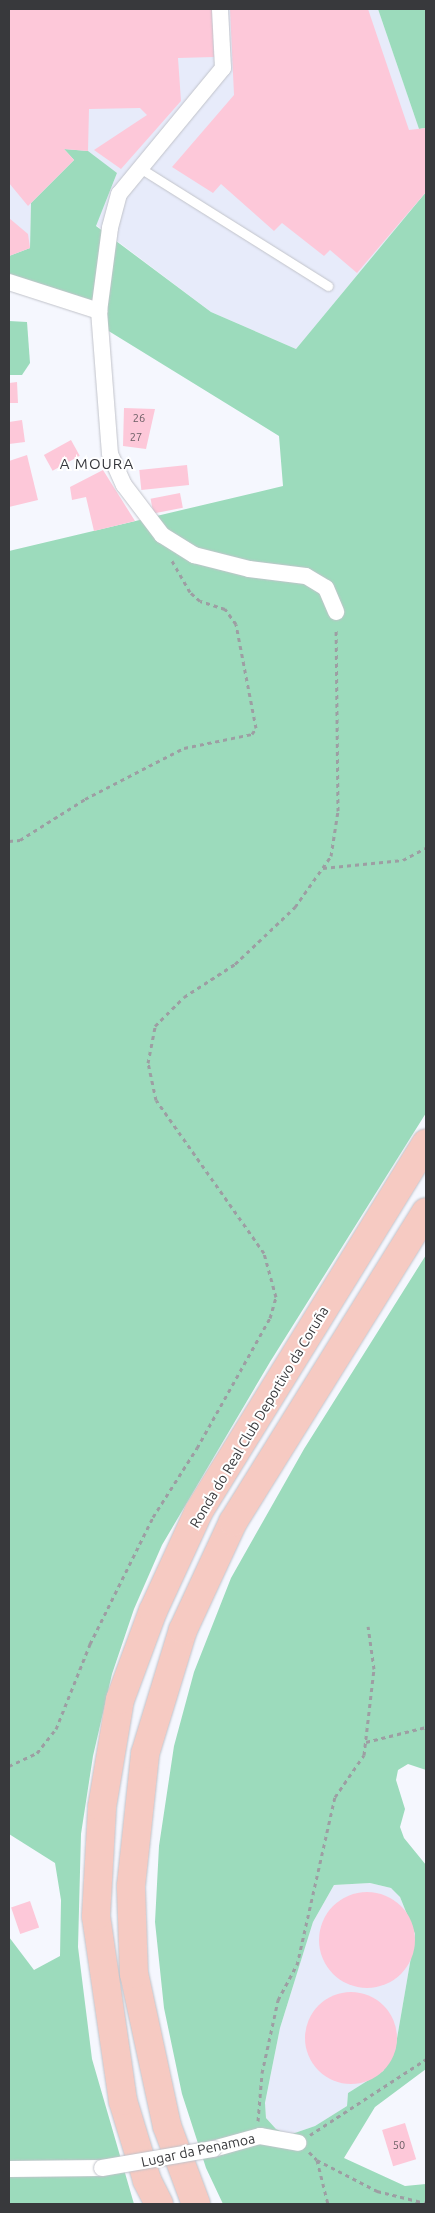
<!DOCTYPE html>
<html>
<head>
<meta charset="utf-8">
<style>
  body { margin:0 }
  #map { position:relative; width:435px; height:2213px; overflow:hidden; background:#f5f7fe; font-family:Ubuntu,sans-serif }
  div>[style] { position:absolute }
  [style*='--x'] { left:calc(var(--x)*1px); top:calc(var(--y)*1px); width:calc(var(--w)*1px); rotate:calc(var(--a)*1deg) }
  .built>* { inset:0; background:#e7ebfa }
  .green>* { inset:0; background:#9cdbbc }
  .building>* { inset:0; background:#fdc8d9; transform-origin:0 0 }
  .round { border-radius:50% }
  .path>* { height:3px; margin-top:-1.5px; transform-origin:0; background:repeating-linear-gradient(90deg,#9d9ea3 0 4px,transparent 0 8px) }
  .roads { filter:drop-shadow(0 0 1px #c1c3ca) drop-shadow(0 0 1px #c1c3ca) }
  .service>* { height:9px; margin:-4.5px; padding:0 4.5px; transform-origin:4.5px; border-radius:4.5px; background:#fff }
  .minor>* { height:16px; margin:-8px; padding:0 8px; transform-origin:8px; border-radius:8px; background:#fff }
  .trunk>* { height:28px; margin:-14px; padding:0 14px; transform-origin:14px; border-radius:14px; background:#f6cac2 }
  .bridges { filter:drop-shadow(0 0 1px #c1c3ca) drop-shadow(0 0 1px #c1c3ca) }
  .minor-bridge>* { height:16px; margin:-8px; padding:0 8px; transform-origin:8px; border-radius:8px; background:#fff }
  span { translate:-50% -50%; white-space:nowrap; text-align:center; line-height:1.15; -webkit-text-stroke:4px #fff; paint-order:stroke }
  .number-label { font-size:11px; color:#695d63 }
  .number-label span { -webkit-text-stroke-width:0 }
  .street-label { font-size:14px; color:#38393c }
  .neighbourhood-label { font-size:15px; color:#36373d; letter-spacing:1px }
  .frame { position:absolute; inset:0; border:10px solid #38393c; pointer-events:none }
</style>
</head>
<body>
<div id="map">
  <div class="built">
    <i style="clip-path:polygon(9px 9px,378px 9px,419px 129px,426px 128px,426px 192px,296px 349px,211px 312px,96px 225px,117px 173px,64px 150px,74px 160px,31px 203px,30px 248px,9px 256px)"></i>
    <i style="clip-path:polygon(370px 1883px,391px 1888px,400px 1897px,415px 1934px,395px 2050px,383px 2071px,348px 2093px,347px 2106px,315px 2126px,289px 2135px,276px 2129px,266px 2118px,265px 2104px,280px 2028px,313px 1922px,334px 1885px)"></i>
  </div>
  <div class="green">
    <i style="clip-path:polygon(378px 9px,426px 9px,426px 128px,419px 129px)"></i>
    <i style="clip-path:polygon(64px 149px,88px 151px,117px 173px,96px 226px,211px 312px,296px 349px,426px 192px,426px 1113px,270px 1362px,162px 1545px,134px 1609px,112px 1674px,93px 1756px,81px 1834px,78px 1947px,92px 2059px,134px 2204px,9px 2204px,9px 1937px,34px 1970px,60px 1956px,61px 1900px,55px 1863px,9px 1834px,9px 551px,283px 486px,279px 436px,107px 330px,106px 312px,9px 289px,9px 256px,30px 248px,31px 203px,74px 160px)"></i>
    <i style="clip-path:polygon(9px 321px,27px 322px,30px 363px,22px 375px,9px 375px)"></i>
    <i style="clip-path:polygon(evenodd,426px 1255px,426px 1770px,408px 1764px,398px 1770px,396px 1780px,405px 1809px,400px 1827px,404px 1838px,426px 1865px,426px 2069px,375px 2107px,344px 2158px,405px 2186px,426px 2184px,426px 2204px,223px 2204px,206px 2168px,182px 2094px,164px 2008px,155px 1922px,159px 1846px,174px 1746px,194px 1672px,231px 1578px,304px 1449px,426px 1255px,370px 1883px,391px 1888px,400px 1897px,415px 1934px,395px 2050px,383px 2071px,348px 2093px,347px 2106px,315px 2126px,289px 2135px,276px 2129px,266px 2118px,265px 2103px,280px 2028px,313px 1922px,334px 1885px,370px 1883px)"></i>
  </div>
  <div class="building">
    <i style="clip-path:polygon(9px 9px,212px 9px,214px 57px,178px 58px,181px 101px,121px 169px,94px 150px,147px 115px,140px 108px,89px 109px,88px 151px,64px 149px,74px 160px,28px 206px,9px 183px)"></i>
    <i style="clip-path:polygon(230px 9px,368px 9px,409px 130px,426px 128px,426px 192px,357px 273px,330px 250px,324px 256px,282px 223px,274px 231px,221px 184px,213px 193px,172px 167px,234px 95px)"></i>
    <i style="clip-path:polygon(9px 218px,28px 234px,30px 248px,9px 256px)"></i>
    <i style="clip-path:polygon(17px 382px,18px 403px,9px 403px,9px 383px)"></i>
    <i style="clip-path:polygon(124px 408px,155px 409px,146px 449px,123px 446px)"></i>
    <i style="clip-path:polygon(22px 420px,25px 442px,9px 444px,9px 422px)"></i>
    <i style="left:71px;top:440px;width:18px;height:31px;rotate:61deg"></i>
    <i style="clip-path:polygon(27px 455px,38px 500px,9px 507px,9px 461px)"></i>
    <i style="left:187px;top:465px;width:20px;height:48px;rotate:84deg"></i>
    <i style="clip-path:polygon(103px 470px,135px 521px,94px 531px,86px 497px,72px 500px,70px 487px)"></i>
    <i style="left:180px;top:493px;width:15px;height:30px;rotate:79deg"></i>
    <i class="round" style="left:319px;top:1892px;width:96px;height:96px"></i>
    <i style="left:30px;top:1901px;width:28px;height:20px;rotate:71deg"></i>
    <i class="round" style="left:305px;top:1992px;width:92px;height:92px"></i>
    <i style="left:405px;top:2123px;width:38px;height:24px;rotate:73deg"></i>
  </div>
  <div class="path">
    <i style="--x:9;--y:841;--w:11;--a:-5"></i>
    <i style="--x:20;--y:840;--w:77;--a:-32.2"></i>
    <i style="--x:85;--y:799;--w:111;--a:-27.3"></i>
    <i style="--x:184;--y:748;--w:69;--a:-11.6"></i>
    <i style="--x:252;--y:734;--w:7;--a:-56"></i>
    <i style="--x:256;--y:728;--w:106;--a:-100.9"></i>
    <i style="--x:236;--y:624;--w:19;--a:-126"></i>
    <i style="--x:225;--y:609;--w:26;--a:-162"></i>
    <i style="--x:200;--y:601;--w:13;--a:-138"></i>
    <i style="--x:190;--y:592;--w:38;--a:-120"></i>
    <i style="--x:323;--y:868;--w:80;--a:-5.7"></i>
    <i style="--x:403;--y:860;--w:26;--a:-28"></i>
    <i style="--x:366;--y:1742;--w:62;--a:-14"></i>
    <i style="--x:9;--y:1766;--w:31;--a:-25"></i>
    <i style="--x:37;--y:1753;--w:31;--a:-52"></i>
    <i style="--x:56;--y:1729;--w:92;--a:-68.2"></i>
    <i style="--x:90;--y:1644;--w:142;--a:-63.6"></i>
    <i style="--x:153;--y:1517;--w:82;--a:-57.5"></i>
    <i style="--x:197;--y:1448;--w:149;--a:-60.7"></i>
    <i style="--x:270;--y:1318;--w:22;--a:-74"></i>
    <i style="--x:276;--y:1297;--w:46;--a:-105.3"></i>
    <i style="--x:264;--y:1253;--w:187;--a:-125.2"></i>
    <i style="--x:156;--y:1100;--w:38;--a:-102"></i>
    <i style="--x:148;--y:1063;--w:38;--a:-79"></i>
    <i style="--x:155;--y:1026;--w:41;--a:-45"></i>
    <i style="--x:184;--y:997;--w:61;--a:-32.9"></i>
    <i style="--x:235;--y:964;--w:83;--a:-43.5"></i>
    <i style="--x:295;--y:907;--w:62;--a:-54.8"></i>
    <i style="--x:331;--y:856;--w:46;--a:-81.2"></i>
    <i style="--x:338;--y:811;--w:183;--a:-90.6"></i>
    <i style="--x:258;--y:2121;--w:48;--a:-85.2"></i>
    <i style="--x:262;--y:2073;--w:75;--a:-77.6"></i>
    <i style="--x:278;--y:2000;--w:40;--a:-62"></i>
    <i style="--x:297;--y:1965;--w:172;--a:-77.3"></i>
    <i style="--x:335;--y:1797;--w:51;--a:-55.4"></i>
    <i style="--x:364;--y:1755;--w:87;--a:-83.4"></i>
    <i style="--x:374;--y:1669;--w:43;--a:-97.9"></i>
    <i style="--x:310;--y:2135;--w:139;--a:-33.2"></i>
    <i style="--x:309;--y:2152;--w:11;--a:45"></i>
    <i style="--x:317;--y:2160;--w:45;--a:76"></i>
    <i style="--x:317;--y:2160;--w:68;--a:27.3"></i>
    <i style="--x:377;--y:2191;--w:50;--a:13.8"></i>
  </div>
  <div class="roads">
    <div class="service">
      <i style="--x:140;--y:168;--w:222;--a:32.1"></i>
    </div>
    <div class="minor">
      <i style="--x:220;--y:9;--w:59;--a:87.1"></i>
      <i style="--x:223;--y:68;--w:163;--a:129.5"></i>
      <i style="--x:119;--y:194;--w:35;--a:105"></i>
      <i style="--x:110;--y:228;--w:84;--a:97.5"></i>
      <i style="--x:99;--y:311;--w:143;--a:85.6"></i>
      <i style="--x:110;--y:454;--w:34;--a:66"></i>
      <i style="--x:124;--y:485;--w:63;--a:52.8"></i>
      <i style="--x:162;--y:535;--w:38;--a:32"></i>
      <i style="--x:194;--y:555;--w:57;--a:14.3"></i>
      <i style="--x:249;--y:569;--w:57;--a:7"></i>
      <i style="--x:306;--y:576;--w:23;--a:31"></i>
      <i style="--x:326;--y:588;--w:26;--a:67"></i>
      <i style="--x:9;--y:282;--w:95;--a:17.9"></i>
      <i style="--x:213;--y:2149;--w:49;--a:-15.5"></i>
      <i style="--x:260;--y:2136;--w:39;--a:10"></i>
      <i style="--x:9;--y:2169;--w:93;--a:-0.6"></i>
    </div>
    <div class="trunk">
      <i style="--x:159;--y:2204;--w:27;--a:-117"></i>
      <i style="--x:147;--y:2180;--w:83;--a:-106.9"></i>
      <i style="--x:123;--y:2101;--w:187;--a:-98.3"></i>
      <i style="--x:96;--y:1916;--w:109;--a:-86.8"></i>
      <i style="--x:102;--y:1807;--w:109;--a:-80.5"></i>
      <i style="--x:120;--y:1700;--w:95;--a:-69.7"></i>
      <i style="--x:153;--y:1611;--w:110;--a:-65.3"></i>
      <i style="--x:199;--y:1511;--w:432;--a:-58.3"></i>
      <i style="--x:196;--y:2204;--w:83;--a:-110.4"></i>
      <i style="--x:167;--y:2126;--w:156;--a:-102.2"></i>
      <i style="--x:134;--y:1974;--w:88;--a:-92"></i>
      <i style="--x:131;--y:1886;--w:133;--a:-83.9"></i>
      <i style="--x:145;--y:1754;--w:130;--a:-73"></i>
      <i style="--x:183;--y:1630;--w:119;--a:-65.2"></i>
      <i style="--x:233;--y:1522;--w:365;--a:-58.1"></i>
    </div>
  </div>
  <div class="bridges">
    <div class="minor-bridge">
      <i style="--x:102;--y:2168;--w:113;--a:-9.7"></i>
    </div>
  </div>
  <div class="number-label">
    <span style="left:139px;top:418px">26</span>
    <span style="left:136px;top:437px">27</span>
    <span style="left:399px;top:2145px">50</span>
  </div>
  <div class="street-label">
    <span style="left:259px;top:1417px;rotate:-59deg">Ronda do Real Club Deportivo da Coruña</span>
    <span style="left:198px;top:2150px;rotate:-12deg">Lugar da Penamoa</span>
  </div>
  <div class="neighbourhood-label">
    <span style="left:97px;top:464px">A MOURA</span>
  </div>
  <div class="frame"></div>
</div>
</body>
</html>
